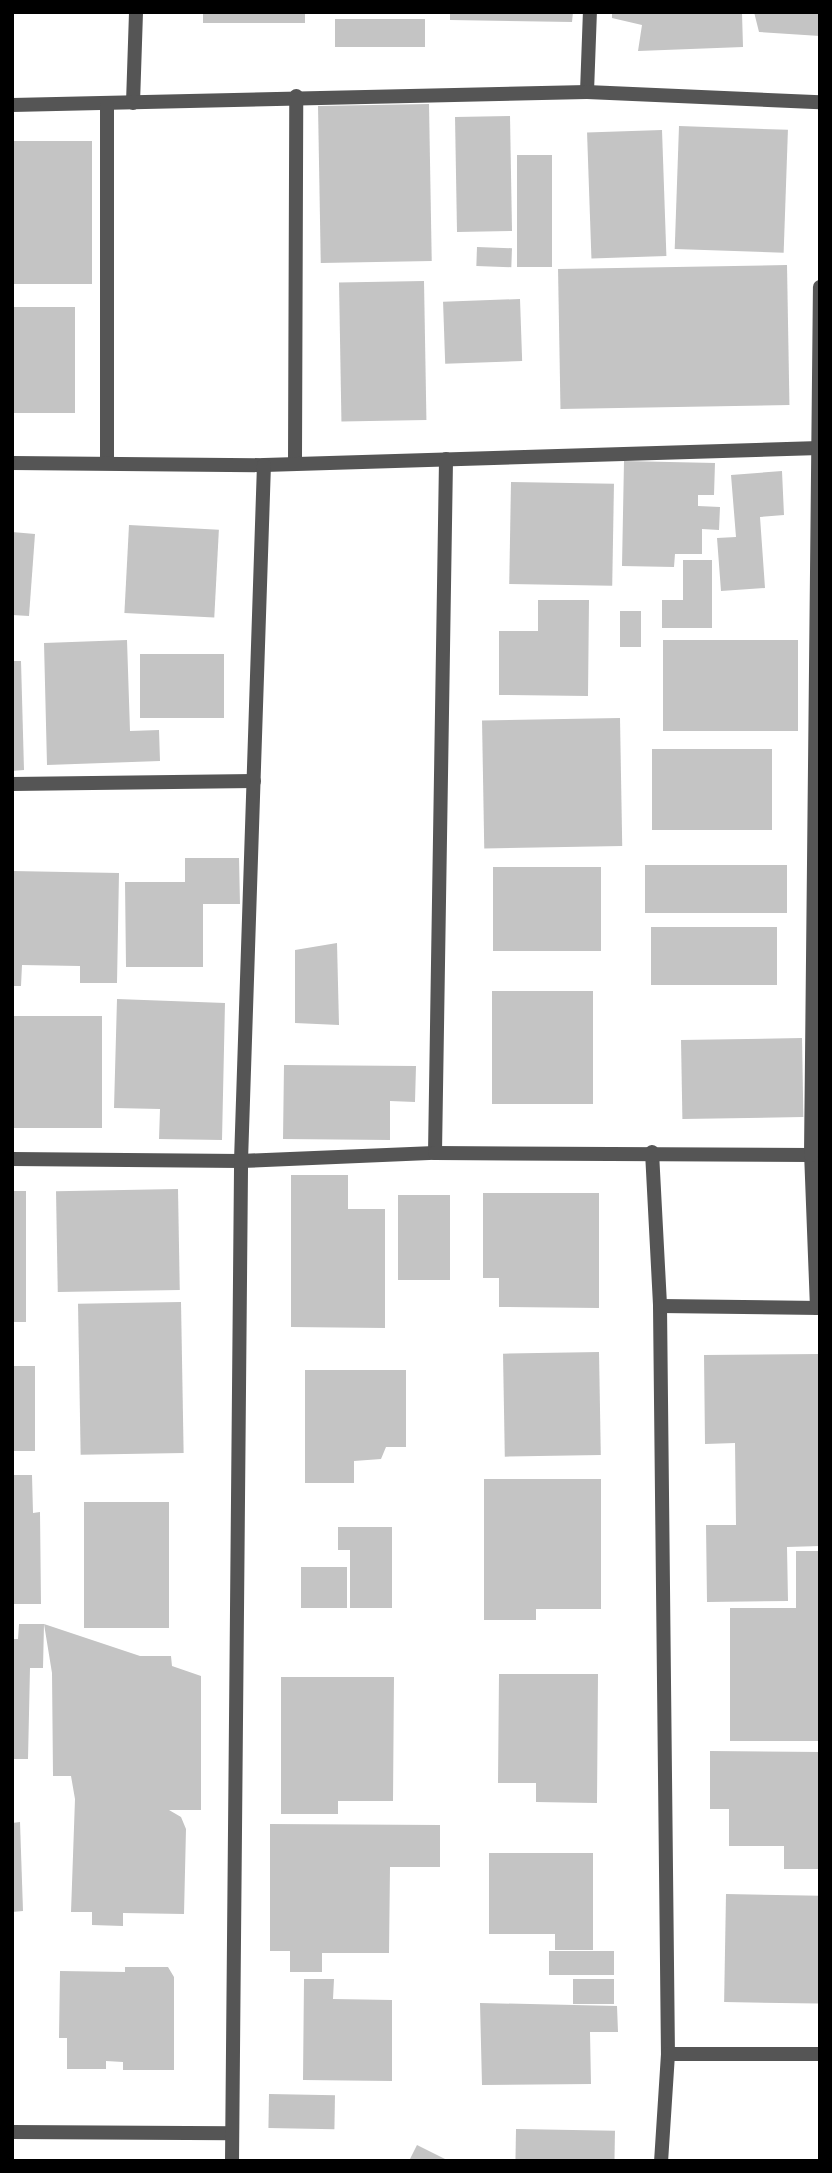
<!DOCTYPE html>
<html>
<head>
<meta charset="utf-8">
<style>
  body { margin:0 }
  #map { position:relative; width:832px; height:2173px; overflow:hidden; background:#fff; font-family:Signika,sans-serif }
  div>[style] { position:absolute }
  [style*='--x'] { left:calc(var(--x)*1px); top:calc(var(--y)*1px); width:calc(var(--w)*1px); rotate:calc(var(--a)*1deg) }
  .building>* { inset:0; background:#c4c4c4; transform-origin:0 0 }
  .minor>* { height:14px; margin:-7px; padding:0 7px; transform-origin:7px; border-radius:7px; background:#555 }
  span { translate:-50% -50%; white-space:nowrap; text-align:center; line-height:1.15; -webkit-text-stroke:5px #fff; paint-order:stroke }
  .frame { position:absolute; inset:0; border:14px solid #000; pointer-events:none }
</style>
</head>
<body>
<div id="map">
  <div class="building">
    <i style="left:203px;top:12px;width:102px;height:11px"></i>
    <i style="clip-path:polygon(450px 12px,573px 12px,572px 22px,450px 20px)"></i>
    <i style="clip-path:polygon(612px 12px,742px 13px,743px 47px,638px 51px,642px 25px,612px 18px)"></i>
    <i style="clip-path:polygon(754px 12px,820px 12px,820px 36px,759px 32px)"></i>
    <i style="left:425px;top:19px;width:28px;height:90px;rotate:90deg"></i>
    <i style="left:429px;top:104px;width:157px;height:111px;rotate:89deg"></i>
    <i style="left:510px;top:116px;width:115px;height:55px;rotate:89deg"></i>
    <i style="left:679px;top:126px;width:109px;height:123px;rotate:2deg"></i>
    <i style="left:662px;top:130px;width:126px;height:75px;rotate:88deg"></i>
    <i style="left:12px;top:141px;width:80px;height:143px"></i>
    <i style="left:517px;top:155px;width:35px;height:112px"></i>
    <i style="left:477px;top:247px;width:35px;height:19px;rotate:2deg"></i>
    <i style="left:787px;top:265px;width:140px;height:229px;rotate:89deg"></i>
    <i style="left:424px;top:281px;width:139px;height:85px;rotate:89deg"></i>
    <i style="left:520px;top:299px;width:62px;height:77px;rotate:88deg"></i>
    <i style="left:12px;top:307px;width:63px;height:106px"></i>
    <i style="clip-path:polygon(624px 461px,715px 463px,714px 495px,698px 495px,698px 506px,720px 507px,719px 530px,702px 529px,702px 554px,675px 554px,674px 567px,622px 566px)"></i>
    <i style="clip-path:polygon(782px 471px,784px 515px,760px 517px,765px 588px,721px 591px,717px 538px,736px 537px,731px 475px)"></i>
    <i style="left:511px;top:482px;width:103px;height:102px;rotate:1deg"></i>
    <i style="left:129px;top:525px;width:90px;height:88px;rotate:3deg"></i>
    <i style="clip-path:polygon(12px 532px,35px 534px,29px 616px,12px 615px)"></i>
    <i style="clip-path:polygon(683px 560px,712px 560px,712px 628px,662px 628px,662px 600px,683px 600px)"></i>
    <i style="clip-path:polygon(538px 600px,589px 600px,588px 696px,499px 695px,499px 631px,538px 631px)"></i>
    <i style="left:620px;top:611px;width:21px;height:36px"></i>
    <i style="clip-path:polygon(127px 640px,130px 731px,159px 730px,160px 761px,47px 765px,44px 643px)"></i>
    <i style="left:663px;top:640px;width:135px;height:91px"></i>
    <i style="left:140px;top:654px;width:84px;height:64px"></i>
    <i style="clip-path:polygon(12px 661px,21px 661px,24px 770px,12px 771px)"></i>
    <i style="left:620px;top:718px;width:128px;height:138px;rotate:89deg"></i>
    <i style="left:652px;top:749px;width:120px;height:81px"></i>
    <i style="clip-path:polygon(185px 858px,239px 858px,240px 904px,203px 904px,203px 967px,126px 967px,125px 882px,185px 882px)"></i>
    <i style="left:645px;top:865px;width:142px;height:48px"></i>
    <i style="left:601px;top:867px;width:84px;height:108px;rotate:90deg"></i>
    <i style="clip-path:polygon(12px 871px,119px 873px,117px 983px,80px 983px,80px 966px,22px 965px,21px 986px,12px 986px)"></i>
    <i style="left:651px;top:927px;width:126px;height:58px"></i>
    <i style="clip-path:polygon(337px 943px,339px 1025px,295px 1023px,295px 950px)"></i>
    <i style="left:492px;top:991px;width:101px;height:113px"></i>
    <i style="clip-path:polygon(117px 999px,225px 1003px,222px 1140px,159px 1139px,160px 1109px,114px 1108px)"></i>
    <i style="left:102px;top:1016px;width:112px;height:90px;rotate:90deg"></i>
    <i style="left:802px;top:1038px;width:79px;height:121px;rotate:89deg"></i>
    <i style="clip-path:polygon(284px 1065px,416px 1066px,415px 1102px,390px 1101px,390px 1140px,283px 1139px)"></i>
    <i style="clip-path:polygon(291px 1175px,348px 1175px,348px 1209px,385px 1209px,385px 1328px,291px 1327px)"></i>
    <i style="left:178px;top:1189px;width:101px;height:122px;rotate:89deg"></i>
    <i style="left:12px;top:1191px;width:14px;height:131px"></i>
    <i style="clip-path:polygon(483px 1193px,599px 1193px,599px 1308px,499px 1307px,499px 1278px,483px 1278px)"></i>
    <i style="left:398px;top:1195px;width:52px;height:85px"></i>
    <i style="left:181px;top:1302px;width:151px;height:103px;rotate:89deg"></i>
    <i style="left:599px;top:1352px;width:103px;height:96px;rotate:89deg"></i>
    <i style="clip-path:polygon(820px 1354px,820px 1546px,787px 1547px,788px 1601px,707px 1602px,706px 1525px,736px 1525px,735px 1443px,705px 1444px,704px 1355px)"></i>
    <i style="left:12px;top:1366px;width:23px;height:85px"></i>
    <i style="clip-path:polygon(305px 1370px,406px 1370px,406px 1447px,386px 1447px,381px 1459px,354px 1461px,354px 1483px,305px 1483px)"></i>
    <i style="clip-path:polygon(12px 1475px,32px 1475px,33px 1513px,40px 1512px,41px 1604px,12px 1604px)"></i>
    <i style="clip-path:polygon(484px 1479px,601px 1479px,601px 1609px,536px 1609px,536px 1620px,484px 1620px)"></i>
    <i style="left:84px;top:1502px;width:85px;height:126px"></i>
    <i style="clip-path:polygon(338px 1527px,392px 1527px,392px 1608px,350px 1608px,350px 1550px,338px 1550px)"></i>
    <i style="clip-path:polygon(796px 1551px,820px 1551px,820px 1741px,730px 1741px,730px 1608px,796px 1608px)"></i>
    <i style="left:301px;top:1567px;width:46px;height:41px"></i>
    <i style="clip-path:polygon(19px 1624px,44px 1624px,140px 1656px,171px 1656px,172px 1666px,201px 1676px,201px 1810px,169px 1810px,181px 1817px,186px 1829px,184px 1914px,123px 1913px,123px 1926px,92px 1925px,92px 1912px,71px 1912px,75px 1799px,71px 1776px,53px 1776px,52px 1673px,44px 1624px,43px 1668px,30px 1668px,28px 1759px,12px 1759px,12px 1639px,18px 1639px)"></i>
    <i style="clip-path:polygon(499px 1674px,598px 1674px,597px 1803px,536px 1802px,536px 1783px,498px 1783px)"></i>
    <i style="clip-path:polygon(281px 1677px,394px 1677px,393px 1801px,338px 1801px,338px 1814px,281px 1814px)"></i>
    <i style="clip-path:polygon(710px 1751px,820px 1752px,820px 1869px,784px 1869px,784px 1846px,729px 1846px,729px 1809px,710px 1809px)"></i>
    <i style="clip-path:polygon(20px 1822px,23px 1911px,12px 1912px,12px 1823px)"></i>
    <i style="clip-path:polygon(270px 1824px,440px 1825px,440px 1867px,390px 1867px,389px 1953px,322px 1953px,322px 1972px,290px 1972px,290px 1951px,270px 1951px)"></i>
    <i style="clip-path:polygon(489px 1853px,593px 1853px,593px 1950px,555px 1950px,555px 1934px,489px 1934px)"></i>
    <i style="left:726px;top:1894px;width:94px;height:108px;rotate:1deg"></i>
    <i style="left:549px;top:1951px;width:65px;height:24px"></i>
    <i style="clip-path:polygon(125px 1967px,168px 1967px,174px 1977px,174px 2070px,123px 2070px,123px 2062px,106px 2061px,106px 2069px,67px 2069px,67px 2038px,59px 2038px,60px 1971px,125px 1972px)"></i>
    <i style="clip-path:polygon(304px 1979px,334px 1979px,333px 1999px,392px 2000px,392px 2081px,303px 2080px)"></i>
    <i style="left:614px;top:1979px;width:25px;height:41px;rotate:90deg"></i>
    <i style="clip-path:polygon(480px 2003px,617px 2006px,618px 2032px,590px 2032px,591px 2084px,482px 2085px)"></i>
    <i style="left:269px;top:2094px;width:66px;height:34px;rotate:1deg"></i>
    <i style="left:516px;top:2129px;width:99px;height:32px;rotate:1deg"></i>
    <i style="clip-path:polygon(417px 2145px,449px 2161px,409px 2161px)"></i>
  </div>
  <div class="minor">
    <i style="--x:587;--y:92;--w:80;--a:-87.9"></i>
    <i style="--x:133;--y:103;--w:91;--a:-88.1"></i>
    <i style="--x:12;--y:105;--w:575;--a:-1.3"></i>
    <i style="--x:587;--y:92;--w:233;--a:2.5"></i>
    <i style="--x:107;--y:106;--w:356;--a:90"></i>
    <i style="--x:295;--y:461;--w:365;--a:-89.8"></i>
    <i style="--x:12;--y:463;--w:252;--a:0.5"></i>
    <i style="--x:264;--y:465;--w:556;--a:-1.75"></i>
    <i style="--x:12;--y:784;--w:242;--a:-0.7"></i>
    <i style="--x:652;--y:1152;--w:154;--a:87"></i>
    <i style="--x:660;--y:1306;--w:748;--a:89.39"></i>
    <i style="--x:668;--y:2054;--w:107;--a:93.7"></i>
    <i style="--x:435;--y:1153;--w:694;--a:-89.09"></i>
    <i style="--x:12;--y:1159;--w:229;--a:0.5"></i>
    <i style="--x:241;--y:1161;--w:194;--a:-2.4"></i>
    <i style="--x:435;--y:1153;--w:376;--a:0.3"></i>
    <i style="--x:660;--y:1306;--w:160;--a:0.7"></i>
    <i style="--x:817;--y:1308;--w:153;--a:-92.2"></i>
    <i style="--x:811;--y:1155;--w:868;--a:-89.41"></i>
    <i style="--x:668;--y:2054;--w:152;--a:0"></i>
    <i style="--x:12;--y:2132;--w:219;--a:0.3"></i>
    <i style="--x:232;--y:2161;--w:1000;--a:-89.48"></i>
    <i style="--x:241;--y:1161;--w:696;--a:-88.11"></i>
  </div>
  <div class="frame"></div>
</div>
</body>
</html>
